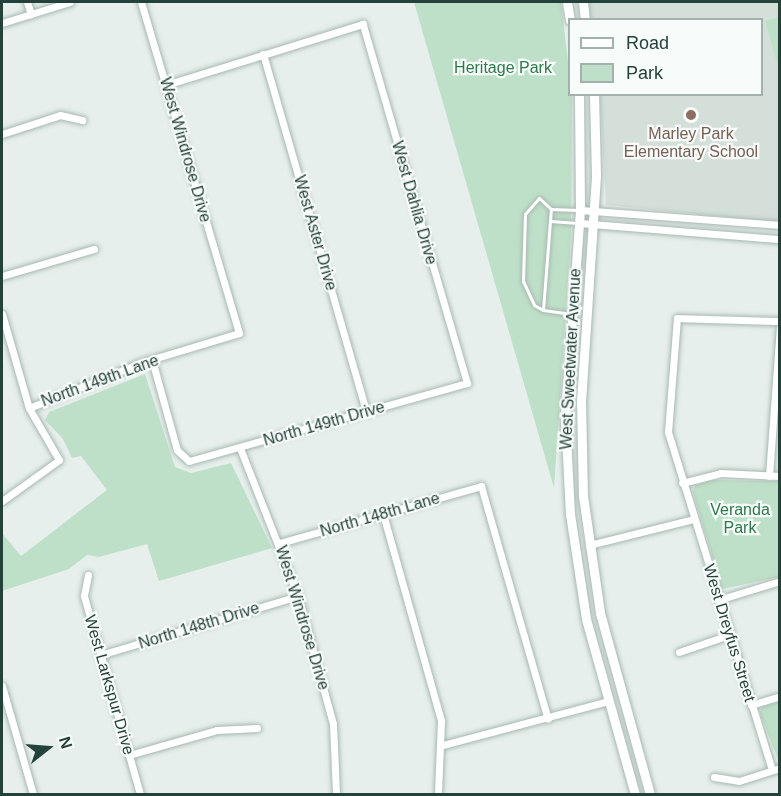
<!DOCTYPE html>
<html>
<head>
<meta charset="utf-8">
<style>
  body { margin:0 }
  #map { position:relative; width:781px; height:796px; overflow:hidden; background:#e6efeb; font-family:Helvetica,sans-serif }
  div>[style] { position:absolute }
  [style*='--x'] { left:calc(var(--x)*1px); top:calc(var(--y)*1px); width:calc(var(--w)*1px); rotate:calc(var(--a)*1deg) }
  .built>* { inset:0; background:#d4dfda }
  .green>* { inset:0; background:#bfe0c8 }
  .roads { filter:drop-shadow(0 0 2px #a8b8b2) drop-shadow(0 0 2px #a8b8b2) }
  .lane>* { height:3px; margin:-1.5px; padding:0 1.5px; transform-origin:1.5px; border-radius:1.5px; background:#fff }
  .street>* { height:7px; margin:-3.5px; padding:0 3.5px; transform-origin:3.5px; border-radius:3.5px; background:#fff }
  .secondary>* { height:9px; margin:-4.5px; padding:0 4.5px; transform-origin:4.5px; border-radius:4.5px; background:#fff }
  .dots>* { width:16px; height:16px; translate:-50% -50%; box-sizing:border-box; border:3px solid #f7fbf9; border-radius:50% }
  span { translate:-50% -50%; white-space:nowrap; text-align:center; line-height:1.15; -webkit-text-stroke:4.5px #f7fbf9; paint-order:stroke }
  .park-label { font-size:16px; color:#2d7a4b }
  .education-label { font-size:16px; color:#785e54 }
  .street-label { font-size:16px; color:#24423a }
  .frame { position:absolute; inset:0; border:3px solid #24423a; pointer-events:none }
  .legend { position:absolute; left:568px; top:18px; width:195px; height:78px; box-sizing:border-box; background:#f7fbf9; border:2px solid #a3b1ad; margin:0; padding:8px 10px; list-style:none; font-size:18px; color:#24423a }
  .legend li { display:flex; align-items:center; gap:12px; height:30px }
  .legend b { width:30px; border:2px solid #a3b1ad }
  .north { position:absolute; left:18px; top:718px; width:60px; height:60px; -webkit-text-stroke:4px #f7fbf9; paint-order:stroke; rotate:73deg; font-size:16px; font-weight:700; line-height:24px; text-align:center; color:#24423a }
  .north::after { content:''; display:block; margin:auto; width:21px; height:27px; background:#24423a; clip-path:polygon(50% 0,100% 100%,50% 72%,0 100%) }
</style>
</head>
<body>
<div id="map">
  <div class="built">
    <i style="clip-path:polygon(588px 2px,779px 2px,779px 222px,606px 205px,600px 95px,762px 94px,762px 20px,590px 19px)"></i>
  </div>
  <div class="green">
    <i style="clip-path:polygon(414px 2px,561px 2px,572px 96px,571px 235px,554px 488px)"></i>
    <i style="clip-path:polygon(779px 17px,780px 17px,779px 69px,765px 21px)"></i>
    <i style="clip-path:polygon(145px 374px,175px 467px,191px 473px,231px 463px,272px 548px,159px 581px,147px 544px,99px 557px,87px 555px,69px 569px,2px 591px,2px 533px,21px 556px,107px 490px,81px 456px,72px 458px,63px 439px,45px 420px,49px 412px)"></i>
    <i style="clip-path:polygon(715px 480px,779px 481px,779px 577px,722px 589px,693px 492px,695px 485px)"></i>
    <i style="clip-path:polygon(779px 702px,780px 702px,779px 762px,760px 713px,762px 707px)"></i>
  </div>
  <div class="roads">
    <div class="lane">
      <i style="--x:551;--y:209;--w:27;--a:2"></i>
      <i style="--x:550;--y:221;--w:28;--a:4"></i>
      <i style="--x:543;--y:310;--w:101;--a:-85.5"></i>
      <i style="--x:551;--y:209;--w:16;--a:-137"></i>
      <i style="--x:539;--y:198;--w:21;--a:131"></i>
      <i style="--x:525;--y:214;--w:67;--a:91.7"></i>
      <i style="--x:523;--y:281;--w:26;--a:65"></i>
      <i style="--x:534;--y:305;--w:10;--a:29"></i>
      <i style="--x:543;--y:310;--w:27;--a:8"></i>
    </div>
    <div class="street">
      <i style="--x:27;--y:2;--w:13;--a:72"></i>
      <i style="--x:2;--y:23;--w:71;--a:-17.2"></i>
      <i style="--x:263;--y:54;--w:373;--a:73.9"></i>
      <i style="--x:2;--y:134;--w:61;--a:-18.1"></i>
      <i style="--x:60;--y:115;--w:23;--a:13"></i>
      <i style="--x:580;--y:210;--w:201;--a:4.3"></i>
      <i style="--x:579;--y:223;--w:202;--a:4.6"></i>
      <i style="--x:2;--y:276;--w:96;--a:-16.4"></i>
      <i style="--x:2;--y:314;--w:98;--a:74"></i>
      <i style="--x:29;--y:408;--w:60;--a:60"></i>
      <i style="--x:59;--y:460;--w:70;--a:144.3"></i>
      <i style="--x:152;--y:360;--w:93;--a:74.5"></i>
      <i style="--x:177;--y:450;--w:16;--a:43"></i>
      <i style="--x:189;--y:461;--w:289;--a:-15.7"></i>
      <i style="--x:467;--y:383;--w:374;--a:-106.2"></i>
      <i style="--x:363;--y:24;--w:206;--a:162.8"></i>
      <i style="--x:29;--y:408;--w:123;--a:-22"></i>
      <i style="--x:143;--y:362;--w:100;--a:-16.8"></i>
      <i style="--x:239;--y:333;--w:345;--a:-106.5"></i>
      <i style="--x:240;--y:448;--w:159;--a:68.6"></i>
      <i style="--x:298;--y:596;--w:133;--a:74.7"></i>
      <i style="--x:333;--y:724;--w:70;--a:87.5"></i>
      <i style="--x:769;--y:476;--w:149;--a:-85.8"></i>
      <i style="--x:682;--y:483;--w:40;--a:-14.4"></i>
      <i style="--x:721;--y:473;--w:59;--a:2.9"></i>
      <i style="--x:383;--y:514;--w:215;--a:74.3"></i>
      <i style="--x:441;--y:721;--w:73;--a:92.4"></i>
      <i style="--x:280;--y:543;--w:209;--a:-15.8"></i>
      <i style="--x:481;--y:486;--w:242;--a:74"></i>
      <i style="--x:589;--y:545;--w:108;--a:-13.9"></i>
      <i style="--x:88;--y:575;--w:21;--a:101"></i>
      <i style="--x:84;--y:596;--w:206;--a:74.2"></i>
      <i style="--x:718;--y:600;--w:65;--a:-17"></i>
      <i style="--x:679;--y:652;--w:53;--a:-18.8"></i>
      <i style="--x:100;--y:655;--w:207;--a:-16.6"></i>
      <i style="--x:2;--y:686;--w:112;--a:74"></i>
      <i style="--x:751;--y:705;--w:30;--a:-17"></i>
      <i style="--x:443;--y:745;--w:171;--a:-14.9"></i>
      <i style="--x:129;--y:755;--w:91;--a:-15.9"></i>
      <i style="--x:217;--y:730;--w:40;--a:-2.9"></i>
      <i style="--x:772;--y:770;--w:354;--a:-107.1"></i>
      <i style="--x:668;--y:432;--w:114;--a:-85.5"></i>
      <i style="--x:677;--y:318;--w:103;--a:1.7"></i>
      <i style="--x:714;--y:777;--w:25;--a:9"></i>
      <i style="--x:739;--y:781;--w:43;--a:-17.6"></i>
    </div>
    <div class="secondary">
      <i style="--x:567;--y:2;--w:18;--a:81"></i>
      <i style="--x:583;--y:2;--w:18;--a:84"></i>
      <i style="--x:579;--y:94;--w:116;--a:89.5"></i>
      <i style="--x:580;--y:210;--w:207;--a:94.2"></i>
      <i style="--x:565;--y:416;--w:98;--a:87.1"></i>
      <i style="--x:570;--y:514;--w:106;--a:81.3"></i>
      <i style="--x:586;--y:619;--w:182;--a:74.4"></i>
      <i style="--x:594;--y:94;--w:82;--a:88.6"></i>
      <i style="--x:596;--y:176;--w:225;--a:93.8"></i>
      <i style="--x:581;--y:400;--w:96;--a:88.8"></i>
      <i style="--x:583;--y:496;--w:118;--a:81.7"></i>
      <i style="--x:600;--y:613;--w:188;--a:74.6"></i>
    </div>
  </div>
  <div class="dots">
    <i style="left:691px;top:115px;background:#8d6e63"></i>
  </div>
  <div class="park-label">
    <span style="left:503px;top:68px">Heritage Park</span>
    <span style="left:740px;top:519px">Veranda<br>Park</span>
  </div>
  <div class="education-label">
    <span style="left:691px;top:143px">Marley Park<br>Elementary School</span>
  </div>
  <div class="street-label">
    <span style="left:185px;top:150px;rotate:74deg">West Windrose Drive</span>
    <span style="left:414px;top:203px;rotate:74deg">West Dahlia Drive</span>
    <span style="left:315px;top:233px;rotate:74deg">West Aster Drive</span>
    <span style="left:571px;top:359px;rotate:-87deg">West Sweetwater Avenue</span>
    <span style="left:100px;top:381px;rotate:-20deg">North 149th Lane</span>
    <span style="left:324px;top:424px;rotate:-16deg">North 149th Drive</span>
    <span style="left:380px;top:515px;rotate:-16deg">North 148th Lane</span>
    <span style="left:302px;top:618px;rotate:73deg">West Windrose Drive</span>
    <span style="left:199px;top:626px;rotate:-17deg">North 148th Drive</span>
    <span style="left:729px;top:633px;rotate:73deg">West Dreyfus Street</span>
    <span style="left:109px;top:685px;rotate:74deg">West Larkspur Drive</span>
  </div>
  <div class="frame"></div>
  <ul class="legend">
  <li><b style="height:8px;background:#fff"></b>Road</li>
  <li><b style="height:16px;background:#bfe0c8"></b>Park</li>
  </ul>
  <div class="north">N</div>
</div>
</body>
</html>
